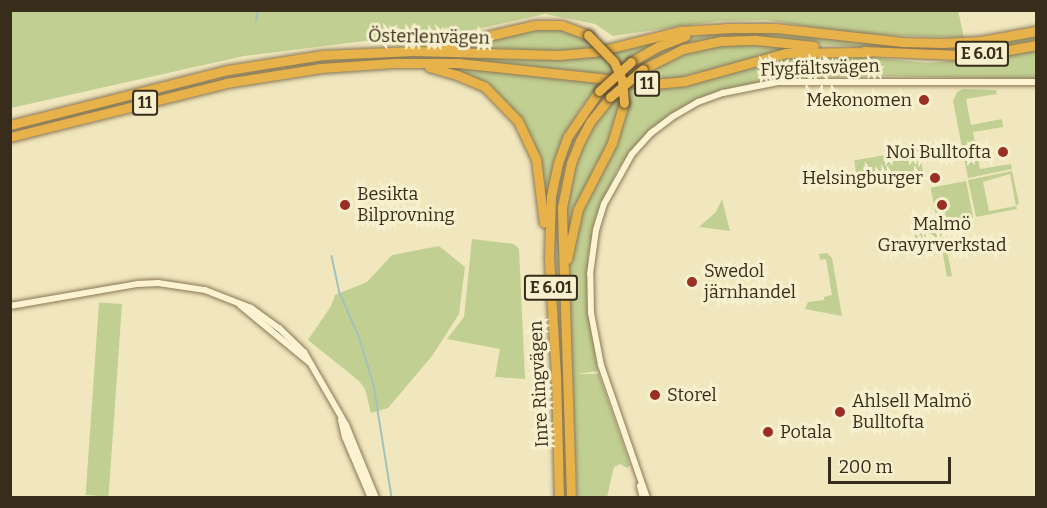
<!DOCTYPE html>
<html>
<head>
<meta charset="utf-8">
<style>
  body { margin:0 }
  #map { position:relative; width:1047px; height:508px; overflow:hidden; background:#f0e7be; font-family:Bitter,serif }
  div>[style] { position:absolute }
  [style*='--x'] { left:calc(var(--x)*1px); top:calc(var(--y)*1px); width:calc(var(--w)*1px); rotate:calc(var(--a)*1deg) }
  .green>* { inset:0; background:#c1cf92; transform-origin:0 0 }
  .stream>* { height:1.5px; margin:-0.75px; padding:0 0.75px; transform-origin:0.75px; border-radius:0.75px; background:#a2c2bc }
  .roads { filter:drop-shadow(0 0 2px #8a7756) drop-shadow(0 0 2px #8a7756) }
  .minor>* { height:6px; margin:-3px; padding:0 3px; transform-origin:3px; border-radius:3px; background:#fbf3d2 }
  .highway>* { height:9px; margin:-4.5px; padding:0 4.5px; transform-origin:4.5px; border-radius:4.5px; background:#e6b249 }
  .bridges { filter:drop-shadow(0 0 2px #57442b) drop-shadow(0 0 2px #57442b) }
  .highway-bridge>* { height:9px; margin:-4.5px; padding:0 4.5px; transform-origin:4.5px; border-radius:4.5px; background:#e6b249 }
  .dots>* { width:16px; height:16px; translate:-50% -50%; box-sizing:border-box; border:3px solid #f7f0ce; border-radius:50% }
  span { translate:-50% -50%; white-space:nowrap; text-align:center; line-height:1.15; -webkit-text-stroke:6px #f7f0ce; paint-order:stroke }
  .shield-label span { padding:2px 4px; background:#f7f0ce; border:2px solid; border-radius:4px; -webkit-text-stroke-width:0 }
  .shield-label { font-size:16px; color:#382d1b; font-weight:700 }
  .street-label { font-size:18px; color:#382d1b }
  .poi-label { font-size:18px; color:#382d1b }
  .right { translate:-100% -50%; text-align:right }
  .left { translate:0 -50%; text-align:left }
  .frame { position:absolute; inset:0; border:12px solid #382d1b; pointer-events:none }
  .scale { position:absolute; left:828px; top:457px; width:123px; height:27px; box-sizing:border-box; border:3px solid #382d1b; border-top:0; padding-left:8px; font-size:18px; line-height:21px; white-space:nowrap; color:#382d1b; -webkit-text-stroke:4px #f7f0ce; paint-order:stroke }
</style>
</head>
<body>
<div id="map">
  <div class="green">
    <i style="clip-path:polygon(958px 10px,964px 38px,855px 34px,767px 20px,718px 21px,613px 36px,595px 24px,545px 14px,436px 38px,365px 41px,244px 56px,11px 108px,11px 11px)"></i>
    <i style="clip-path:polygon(567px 28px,600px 47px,566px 53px,439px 49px,524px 29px)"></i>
    <i style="clip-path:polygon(750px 30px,975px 45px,1036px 36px,1036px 42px,975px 52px,876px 49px,738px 37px,644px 65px,624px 78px,622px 73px,651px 54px,683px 39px,711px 33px)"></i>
    <i style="clip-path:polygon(677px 34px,620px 67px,611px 52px)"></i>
    <i style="clip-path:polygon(745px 44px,804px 48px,673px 79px,633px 80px,680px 54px,712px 46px)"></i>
    <i style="clip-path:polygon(1036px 49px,1036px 79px,877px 76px,803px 77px,764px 81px,720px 90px,647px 134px,617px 170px,595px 219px,588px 257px,587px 298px,598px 371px,577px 374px,599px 374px,630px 465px,627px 468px,620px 464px,614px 467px,607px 497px,577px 498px,569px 292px,570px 249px,577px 218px,622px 126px,626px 110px,626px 86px,660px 87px,775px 58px,839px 54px,927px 63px,1002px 56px)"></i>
    <i style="clip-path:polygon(605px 53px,615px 70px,607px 77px,471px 62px,285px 69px,283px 65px,336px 59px,415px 55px,537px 60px)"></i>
    <i style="clip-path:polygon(280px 66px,282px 70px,11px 135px,10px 130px,120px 101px)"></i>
    <i style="clip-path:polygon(443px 67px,534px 74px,601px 83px,581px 108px,563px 140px,546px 215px,543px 184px,506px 103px)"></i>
    <i style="clip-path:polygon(616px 86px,595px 110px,562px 187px,568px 497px,562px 498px,553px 208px,559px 168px,577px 126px,607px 87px)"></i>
    <i style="clip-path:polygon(963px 89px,996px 90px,997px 94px,966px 99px,971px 125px,1002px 119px,1003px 127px,973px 132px,980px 169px,1011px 164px,1012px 169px,968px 178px,953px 101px,957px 92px)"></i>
    <i style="clip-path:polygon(621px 91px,621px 111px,567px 244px,566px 200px,576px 159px,593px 125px)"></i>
    <i style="left:919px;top:149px;width:28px;height:66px;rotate:80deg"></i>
    <i style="clip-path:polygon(1012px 171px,1019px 203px,1016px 206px,1010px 174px,983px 182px,989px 211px,1016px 206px,1017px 209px,976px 217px,968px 180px)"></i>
    <i style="left:966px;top:181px;width:37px;height:36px;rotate:79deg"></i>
    <i style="clip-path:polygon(722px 199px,730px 231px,699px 227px,716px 212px)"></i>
    <i style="clip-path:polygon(946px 229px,947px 234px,944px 235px,952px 276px,947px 277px,940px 237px,914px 242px,912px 235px)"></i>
    <i style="clip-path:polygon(472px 239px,514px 244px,519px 249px,525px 379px,495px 377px,500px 349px,447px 339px,464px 317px)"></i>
    <i style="clip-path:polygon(439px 246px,465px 267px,459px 314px,432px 356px,388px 408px,371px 413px,365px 389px,359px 381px,308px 340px,331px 306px,335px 295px,367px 282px,392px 255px)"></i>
    <i style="clip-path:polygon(827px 253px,832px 258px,842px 316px,805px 309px,808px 302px,824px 300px,824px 297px,832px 295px,826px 259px,820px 260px,819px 254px)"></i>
    <i style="left:122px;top:304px;width:193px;height:23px;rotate:94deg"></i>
  </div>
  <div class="stream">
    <i style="--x:256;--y:21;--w:11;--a:-80"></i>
    <i style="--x:332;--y:256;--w:38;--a:78"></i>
    <i style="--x:340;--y:293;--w:47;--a:66.2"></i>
    <i style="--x:359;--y:336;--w:51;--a:73"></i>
    <i style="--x:374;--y:385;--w:114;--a:80.9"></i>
  </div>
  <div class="roads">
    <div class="minor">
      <i style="--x:240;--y:305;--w:89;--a:39.6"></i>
      <i style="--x:10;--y:306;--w:130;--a:-9.8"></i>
      <i style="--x:138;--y:284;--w:20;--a:-3"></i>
      <i style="--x:158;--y:283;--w:48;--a:8.5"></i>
      <i style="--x:205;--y:290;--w:49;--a:21.4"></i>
      <i style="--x:251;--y:308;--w:34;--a:36"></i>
      <i style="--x:279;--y:328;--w:35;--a:44"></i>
      <i style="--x:304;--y:352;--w:84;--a:60.1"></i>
      <i style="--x:346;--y:425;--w:79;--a:67.7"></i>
      <i style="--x:341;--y:420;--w:17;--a:77"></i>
      <i style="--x:345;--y:437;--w:66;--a:66.9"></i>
      <i style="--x:640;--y:486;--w:12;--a:76"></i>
      <i style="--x:647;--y:498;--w:141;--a:-109.1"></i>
      <i style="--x:601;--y:365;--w:53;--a:-100.9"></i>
      <i style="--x:591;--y:313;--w:39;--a:-91"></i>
      <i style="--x:590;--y:274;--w:44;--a:-82.2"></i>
      <i style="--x:596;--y:230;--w:27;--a:-73"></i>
      <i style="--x:604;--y:204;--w:57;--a:-60.8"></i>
      <i style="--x:632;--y:154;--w:28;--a:-48"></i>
      <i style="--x:651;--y:133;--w:26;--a:-37"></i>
      <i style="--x:672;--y:117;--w:30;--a:-30"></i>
      <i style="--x:698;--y:102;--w:27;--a:-20"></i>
      <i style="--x:723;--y:93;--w:56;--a:-11.3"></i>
      <i style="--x:778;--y:82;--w:258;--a:0"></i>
    </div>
    <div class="highway">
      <i style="--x:725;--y:28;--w:51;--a:0"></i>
      <i style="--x:776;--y:28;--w:127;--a:6.3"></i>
      <i style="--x:902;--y:42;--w:41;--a:1.4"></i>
      <i style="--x:943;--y:43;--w:38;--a:-3"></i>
      <i style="--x:981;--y:41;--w:56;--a:-10.3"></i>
      <i style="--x:430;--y:46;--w:32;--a:-7"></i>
      <i style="--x:462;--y:42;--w:75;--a:-13.1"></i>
      <i style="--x:535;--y:25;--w:26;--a:0"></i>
      <i style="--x:561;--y:25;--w:29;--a:20"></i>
      <i style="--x:864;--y:51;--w:94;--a:2.4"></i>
      <i style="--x:958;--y:55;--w:29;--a:-2"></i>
      <i style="--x:987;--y:54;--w:50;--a:-10.4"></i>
      <i style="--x:631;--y:62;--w:32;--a:-30"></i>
      <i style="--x:659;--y:46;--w:28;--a:-21"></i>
      <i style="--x:429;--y:67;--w:29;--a:16"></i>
      <i style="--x:457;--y:75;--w:30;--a:23"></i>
      <i style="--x:485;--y:87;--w:47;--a:45.9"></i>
      <i style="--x:518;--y:121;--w:42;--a:64.7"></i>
      <i style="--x:536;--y:159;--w:64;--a:82.9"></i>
      <i style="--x:643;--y:69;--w:45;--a:-26.6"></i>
      <i style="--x:683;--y:49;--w:40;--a:-12"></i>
      <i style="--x:722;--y:41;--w:34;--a:-2"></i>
      <i style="--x:756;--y:40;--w:58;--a:5.9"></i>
      <i style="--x:10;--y:125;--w:225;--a:-14.2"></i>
      <i style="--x:228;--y:70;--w:96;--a:-9"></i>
      <i style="--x:323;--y:55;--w:91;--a:-2.5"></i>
      <i style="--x:414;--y:51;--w:145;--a:1.6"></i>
      <i style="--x:559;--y:55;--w:36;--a:-5"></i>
      <i style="--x:595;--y:52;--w:88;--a:-13.9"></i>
      <i style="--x:680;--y:31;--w:52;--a:-3.3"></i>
      <i style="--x:10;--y:137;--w:223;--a:-14"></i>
      <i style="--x:226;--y:83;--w:96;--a:-9"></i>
      <i style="--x:321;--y:68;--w:73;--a:-3.9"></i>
      <i style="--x:394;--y:63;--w:64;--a:0"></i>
      <i style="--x:458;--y:63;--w:196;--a:6.1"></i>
      <i style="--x:653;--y:84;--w:32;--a:-5"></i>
      <i style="--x:685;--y:81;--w:105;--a:-15.5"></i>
      <i style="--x:786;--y:53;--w:82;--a:-0.7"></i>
      <i style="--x:567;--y:259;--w:51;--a:-77.6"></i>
      <i style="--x:578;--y:209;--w:74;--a:-62.7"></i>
      <i style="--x:612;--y:143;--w:42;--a:-73.3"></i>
      <i style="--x:559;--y:498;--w:122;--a:-91.4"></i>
      <i style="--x:556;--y:376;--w:119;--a:-93.4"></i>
      <i style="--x:549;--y:257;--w:61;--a:-88.1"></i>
      <i style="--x:551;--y:196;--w:34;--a:-78"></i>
      <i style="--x:558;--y:163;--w:29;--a:-70"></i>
      <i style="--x:568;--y:136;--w:55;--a:-55.4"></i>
      <i style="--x:571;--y:498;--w:291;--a:-91.8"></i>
      <i style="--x:562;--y:207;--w:45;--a:-78.4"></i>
      <i style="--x:571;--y:163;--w:24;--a:-68"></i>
      <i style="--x:580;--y:141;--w:21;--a:-62"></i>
      <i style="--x:590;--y:122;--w:32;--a:-51"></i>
    </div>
  </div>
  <div class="bridges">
    <div class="highway-bridge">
      <i style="--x:588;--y:35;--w:37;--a:46"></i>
      <i style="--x:614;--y:62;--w:20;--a:66"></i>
      <i style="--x:622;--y:80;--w:23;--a:85"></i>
      <i style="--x:599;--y:91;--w:43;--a:-42.2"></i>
      <i style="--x:610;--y:97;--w:43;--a:-40.3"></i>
    </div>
  </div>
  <div class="dots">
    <i style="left:924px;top:100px;background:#9c2f23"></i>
    <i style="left:1003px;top:152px;background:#9c2f23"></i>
    <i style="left:935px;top:178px;background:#9c2f23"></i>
    <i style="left:345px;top:205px;background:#9c2f23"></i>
    <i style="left:942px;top:205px;background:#9c2f23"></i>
    <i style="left:692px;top:282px;background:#9c2f23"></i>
    <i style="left:655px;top:395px;background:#9c2f23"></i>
    <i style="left:840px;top:412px;background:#9c2f23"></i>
    <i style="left:768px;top:432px;background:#9c2f23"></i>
  </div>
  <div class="shield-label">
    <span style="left:982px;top:54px">E 6.01</span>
    <span style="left:647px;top:84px">11</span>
    <span style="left:145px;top:103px">11</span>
    <span style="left:551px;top:288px">E 6.01</span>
  </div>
  <div class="street-label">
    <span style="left:429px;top:37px;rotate:1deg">Österlenvägen</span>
    <span style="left:820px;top:68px;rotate:-2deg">Flygfältsvägen</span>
    <span style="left:539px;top:384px;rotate:-93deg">Inre Ringvägen</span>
  </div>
  <div class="poi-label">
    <span class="right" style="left:912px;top:100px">Mekonomen</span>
    <span class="right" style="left:991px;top:152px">Noi Bulltofta</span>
    <span class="right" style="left:923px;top:178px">Helsingburger</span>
    <span class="left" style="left:357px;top:205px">Besikta<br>Bilprovning</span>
    <span style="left:942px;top:235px">Malmö<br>Gravyrverkstad</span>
    <span class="left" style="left:704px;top:282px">Swedol<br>järnhandel</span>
    <span class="left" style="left:667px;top:395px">Storel</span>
    <span class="left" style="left:852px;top:412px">Ahlsell Malmö<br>Bulltofta</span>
    <span class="left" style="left:780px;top:432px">Potala</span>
  </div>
  <div class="frame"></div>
  <div class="scale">200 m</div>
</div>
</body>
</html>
